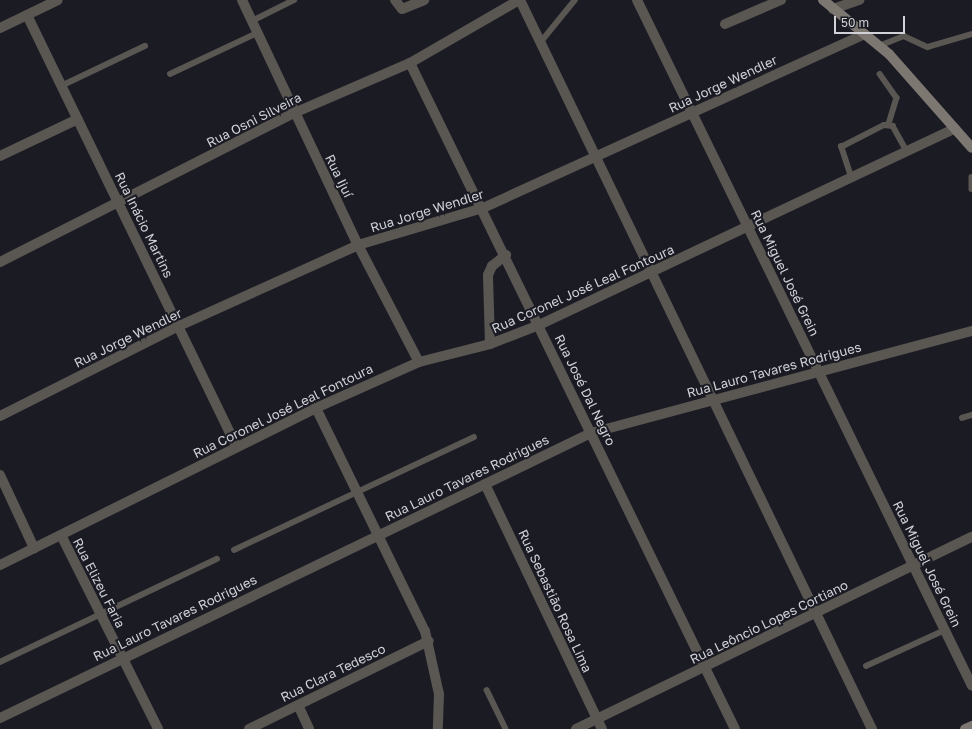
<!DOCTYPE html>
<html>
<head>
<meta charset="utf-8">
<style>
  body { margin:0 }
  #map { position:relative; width:972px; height:729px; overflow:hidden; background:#1b1b24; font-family:"Golos Text",sans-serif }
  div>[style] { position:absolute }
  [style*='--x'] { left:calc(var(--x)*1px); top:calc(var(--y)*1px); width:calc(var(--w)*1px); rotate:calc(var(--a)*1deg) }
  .service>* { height:5.5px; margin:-2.75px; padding:0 2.75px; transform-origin:2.75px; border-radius:2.75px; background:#5a5652 }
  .minor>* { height:10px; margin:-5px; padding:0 5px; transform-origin:5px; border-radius:5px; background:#5a5652 }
  .secondary>* { height:10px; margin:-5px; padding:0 5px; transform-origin:5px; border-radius:5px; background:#7d7771 }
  span { translate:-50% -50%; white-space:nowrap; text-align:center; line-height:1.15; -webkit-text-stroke:4px #1b1b24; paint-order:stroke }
  .street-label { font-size:13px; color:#d1d2d8 }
  .scale { position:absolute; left:834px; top:16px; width:71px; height:18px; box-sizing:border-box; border:2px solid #d1d2d8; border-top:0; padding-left:5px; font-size:12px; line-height:14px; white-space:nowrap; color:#d1d2d8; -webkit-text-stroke:3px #1b1b24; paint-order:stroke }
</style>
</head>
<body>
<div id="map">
  <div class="service">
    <i style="--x:252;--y:21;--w:47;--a:-26.6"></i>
    <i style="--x:540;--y:43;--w:55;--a:-50.9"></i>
    <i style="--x:879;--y:46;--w:27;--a:-22"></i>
    <i style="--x:904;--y:36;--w:26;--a:25"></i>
    <i style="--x:928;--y:47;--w:46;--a:-16.5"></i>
    <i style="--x:170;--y:74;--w:96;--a:-25.2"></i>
    <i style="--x:880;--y:74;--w:29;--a:55"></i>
    <i style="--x:897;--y:98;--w:27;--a:107"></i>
    <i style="--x:61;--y:86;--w:93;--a:-25.5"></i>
    <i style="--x:851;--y:177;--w:32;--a:-108"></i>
    <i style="--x:841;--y:147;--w:48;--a:-27.1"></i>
    <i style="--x:884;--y:125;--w:9;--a:6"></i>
    <i style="--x:893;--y:126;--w:29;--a:61"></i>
    <i style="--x:972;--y:177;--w:12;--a:90"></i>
    <i style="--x:962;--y:418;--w:10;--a:-17"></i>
    <i style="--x:234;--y:550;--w:265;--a:-25.2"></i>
    <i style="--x:0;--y:662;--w:240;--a:-25.4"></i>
    <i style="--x:866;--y:666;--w:87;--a:-24.5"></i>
    <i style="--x:487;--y:690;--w:43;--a:64"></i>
  </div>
  <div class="minor">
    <i style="--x:242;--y:0;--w:271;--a:64.7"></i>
    <i style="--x:358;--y:245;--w:132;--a:62.5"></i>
    <i style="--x:395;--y:0;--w:11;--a:52"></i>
    <i style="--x:402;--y:9;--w:24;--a:-22"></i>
    <i style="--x:520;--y:0;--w:810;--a:64.23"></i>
    <i style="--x:637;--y:0;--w:763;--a:63.97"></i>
    <i style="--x:833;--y:9;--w:28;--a:-19"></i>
    <i style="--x:27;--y:15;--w:480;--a:64.1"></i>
    <i style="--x:725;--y:24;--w:61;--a:-23.2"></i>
    <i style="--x:0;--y:28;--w:64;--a:-25.8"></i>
    <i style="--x:410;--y:63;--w:741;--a:63.99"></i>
    <i style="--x:0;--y:156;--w:86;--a:-25.4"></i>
    <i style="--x:0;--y:262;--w:330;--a:-26.9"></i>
    <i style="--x:294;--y:113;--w:126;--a:-23.3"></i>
    <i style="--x:410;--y:63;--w:126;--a:-30"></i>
    <i style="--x:490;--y:344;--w:69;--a:-91.7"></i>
    <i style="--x:488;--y:275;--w:10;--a:-66"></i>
    <i style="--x:492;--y:266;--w:18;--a:-38"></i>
    <i style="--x:316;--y:408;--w:248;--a:64"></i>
    <i style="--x:425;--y:631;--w:65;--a:77.5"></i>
    <i style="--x:439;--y:694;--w:35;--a:92"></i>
    <i style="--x:0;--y:416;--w:200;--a:-26.7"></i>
    <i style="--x:179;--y:326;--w:196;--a:-24.3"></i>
    <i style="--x:358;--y:245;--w:130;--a:-16.5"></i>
    <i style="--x:483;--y:208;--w:419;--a:-24.5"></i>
    <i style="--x:0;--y:475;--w:81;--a:65"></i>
    <i style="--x:485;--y:484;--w:272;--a:64.5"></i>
    <i style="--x:61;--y:535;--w:217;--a:63.4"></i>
    <i style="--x:0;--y:565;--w:353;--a:-26.4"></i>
    <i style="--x:316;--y:408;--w:113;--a:-24.1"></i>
    <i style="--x:419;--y:362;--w:73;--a:-14.2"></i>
    <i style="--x:490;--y:344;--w:53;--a:-21.2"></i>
    <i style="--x:539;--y:325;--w:460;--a:-25.3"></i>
    <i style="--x:298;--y:705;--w:26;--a:65"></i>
    <i style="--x:0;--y:718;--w:656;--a:-25.74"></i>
    <i style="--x:591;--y:433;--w:394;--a:-15"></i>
    <i style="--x:249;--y:729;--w:200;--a:-26.1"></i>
    <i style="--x:576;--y:729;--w:440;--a:-25.9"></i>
  </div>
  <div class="secondary">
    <i style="--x:823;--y:0;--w:85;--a:39.3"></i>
    <i style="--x:889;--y:54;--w:125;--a:48.6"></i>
    <i style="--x:965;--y:729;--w:8;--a:-23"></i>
  </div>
  <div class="street-label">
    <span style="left:723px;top:84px;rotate:-25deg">Rua Jorge Wendler</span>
    <span style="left:254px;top:120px;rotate:-27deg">Rua Osni Silveira</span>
    <span style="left:339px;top:176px;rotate:64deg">Rua Ijuí</span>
    <span style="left:427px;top:211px;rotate:-17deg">Rua Jorge Wendler</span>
    <span style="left:144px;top:225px;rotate:64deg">Rua Inácio Martins</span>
    <span style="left:785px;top:273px;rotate:64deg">Rua Miguel José Grein</span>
    <span style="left:583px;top:289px;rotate:-24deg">Rua Coronel José Leal Fontoura</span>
    <span style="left:128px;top:338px;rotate:-26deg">Rua Jorge Wendler</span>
    <span style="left:774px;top:370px;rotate:-15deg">Rua Lauro Tavares Rodrigues</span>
    <span style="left:585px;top:390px;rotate:64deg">Rua José Dal Negro</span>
    <span style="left:283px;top:411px;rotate:-26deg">Rua Coronel José Leal Fontoura</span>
    <span style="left:467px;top:478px;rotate:-26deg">Rua Lauro Tavares Rodrigues</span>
    <span style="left:927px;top:564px;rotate:64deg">Rua Miguel José Grein</span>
    <span style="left:99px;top:583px;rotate:63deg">Rua Elizeu Faria</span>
    <span style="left:555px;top:601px;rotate:65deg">Rua Sebastião Rosa Lima</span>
    <span style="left:175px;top:618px;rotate:-26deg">Rua Lauro Tavares Rodrigues</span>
    <span style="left:769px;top:622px;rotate:-26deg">Rua Leôncio Lopes Cortiano</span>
    <span style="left:333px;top:673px;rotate:-26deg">Rua Clara Tedesco</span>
  </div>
  <div class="scale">50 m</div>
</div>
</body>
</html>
